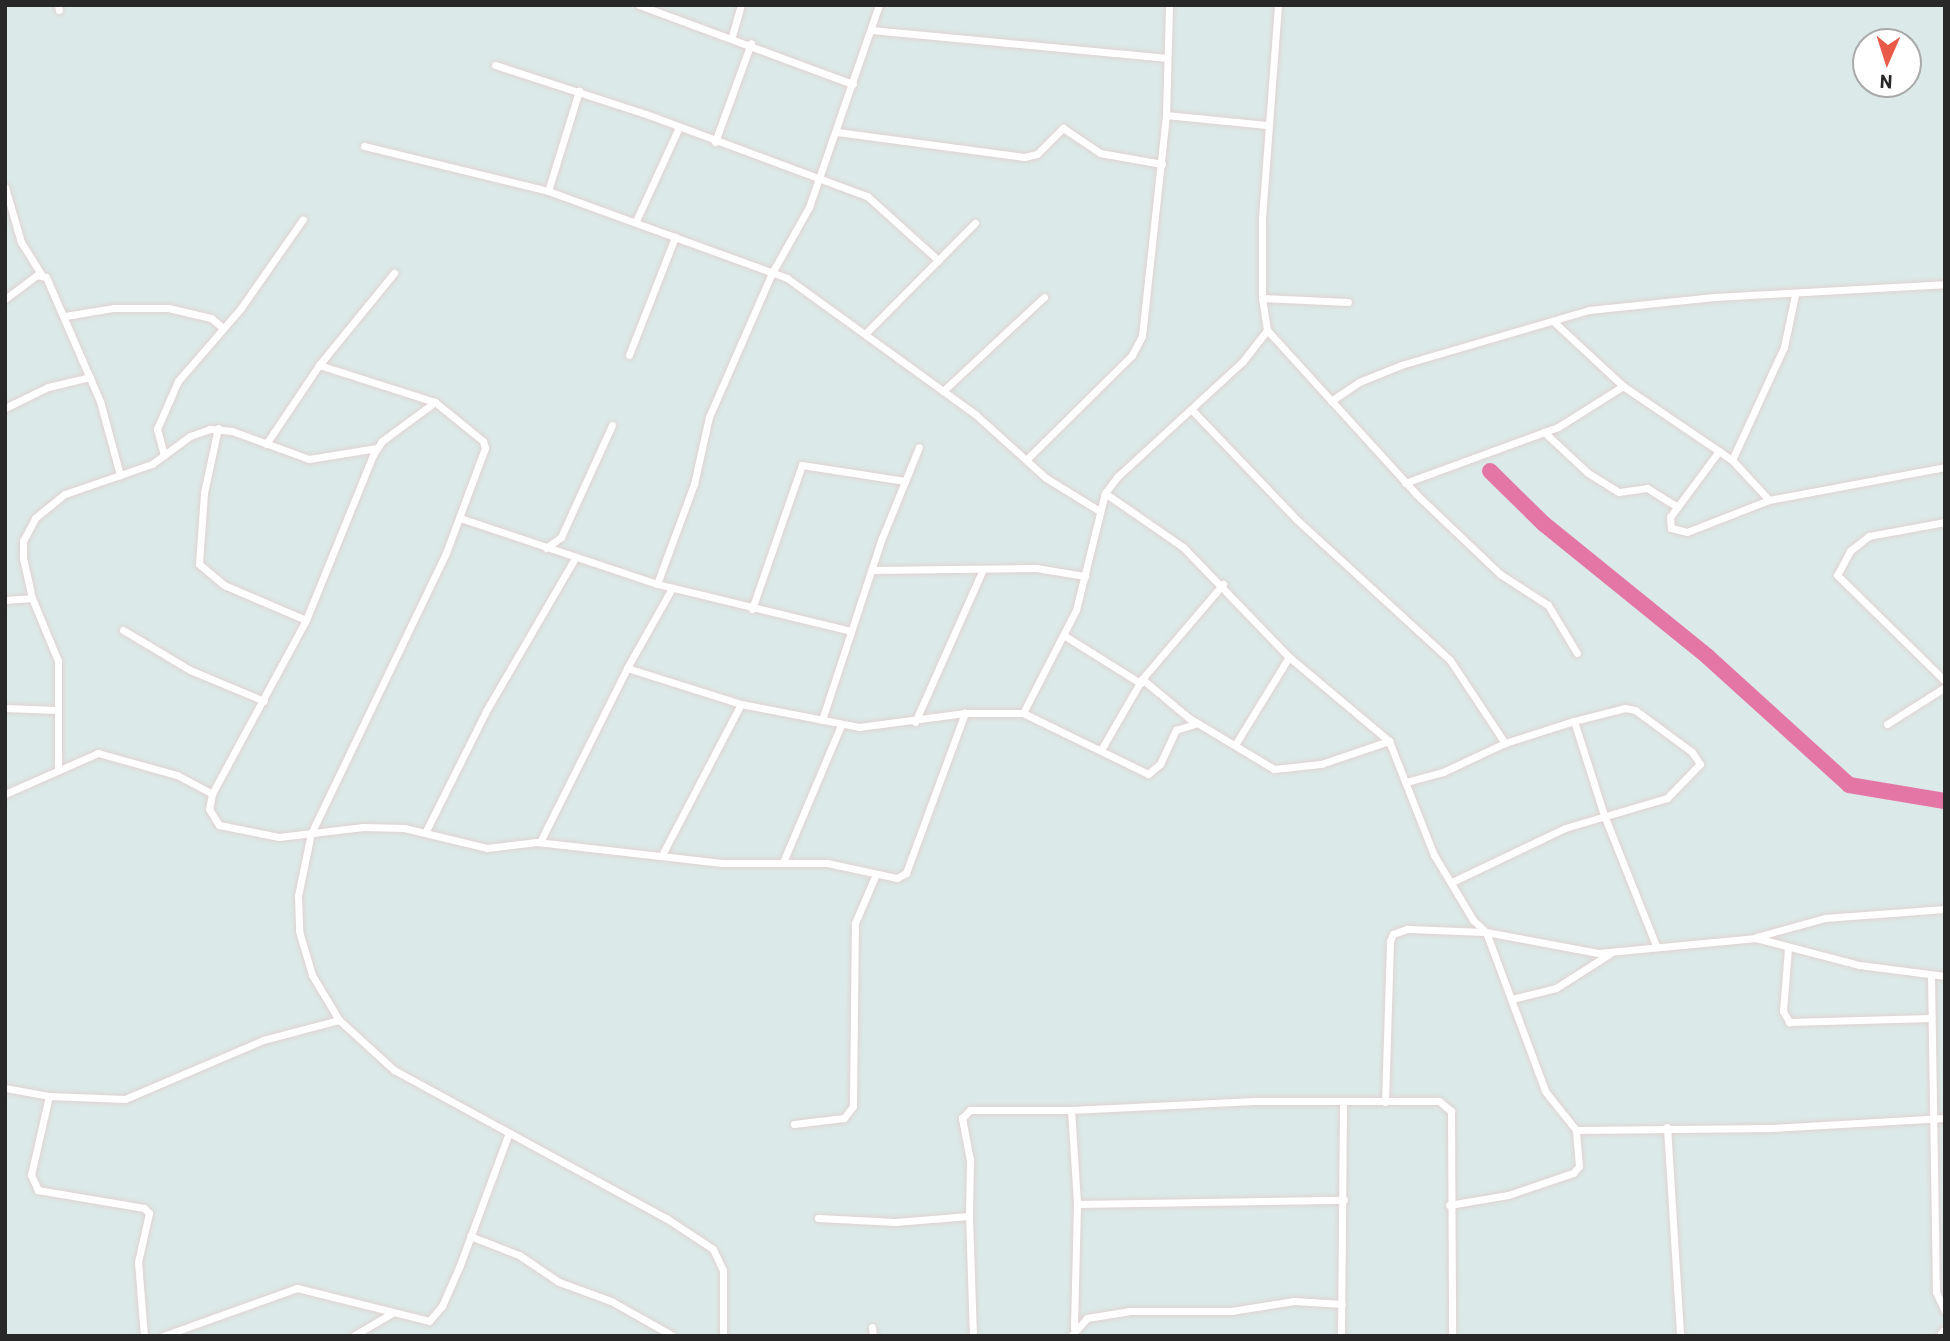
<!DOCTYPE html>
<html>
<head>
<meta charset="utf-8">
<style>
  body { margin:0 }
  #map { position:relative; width:1950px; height:1341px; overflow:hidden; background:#dbeae8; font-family:Barlow,sans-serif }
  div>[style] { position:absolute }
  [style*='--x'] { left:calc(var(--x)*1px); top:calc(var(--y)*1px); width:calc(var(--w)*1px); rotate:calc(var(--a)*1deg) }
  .river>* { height:16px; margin:-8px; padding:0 8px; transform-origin:8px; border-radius:8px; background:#e476a6 }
  .roads { filter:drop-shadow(0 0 2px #e0d2d1) drop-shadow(0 0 2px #e0d2d1) }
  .minor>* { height:7px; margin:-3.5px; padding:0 3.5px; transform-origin:3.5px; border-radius:3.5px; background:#fff }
  .secondary>* { height:10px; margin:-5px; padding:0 5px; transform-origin:5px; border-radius:5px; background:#fff }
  span { translate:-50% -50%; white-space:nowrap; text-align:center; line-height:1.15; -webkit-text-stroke:5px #fff; paint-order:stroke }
  .frame { position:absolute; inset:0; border:7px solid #282828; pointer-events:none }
  .north { position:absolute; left:1852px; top:28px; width:70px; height:70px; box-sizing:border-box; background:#fff; border:2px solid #a9a9a9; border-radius:50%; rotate:183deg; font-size:19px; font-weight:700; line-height:28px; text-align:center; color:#282828 }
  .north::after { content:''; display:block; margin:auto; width:24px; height:32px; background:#ea5a48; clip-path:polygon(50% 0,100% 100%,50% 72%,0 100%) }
</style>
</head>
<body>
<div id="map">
  <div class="river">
    <i style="--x:1490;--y:471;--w:76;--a:44.5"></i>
    <i style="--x:1544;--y:524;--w:211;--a:39"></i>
    <i style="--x:1708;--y:657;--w:190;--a:42.2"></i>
    <i style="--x:1849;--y:785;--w:97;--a:9.5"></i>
  </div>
  <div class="roads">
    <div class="minor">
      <i style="--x:58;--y:5;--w:5;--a:79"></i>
      <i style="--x:639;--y:5;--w:228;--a:20.3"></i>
      <i style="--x:1278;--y:5;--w:215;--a:94.3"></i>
      <i style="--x:1262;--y:219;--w:79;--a:90"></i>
      <i style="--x:1262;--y:298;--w:32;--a:81"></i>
      <i style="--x:1267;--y:330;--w:222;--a:47.7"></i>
      <i style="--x:1416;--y:494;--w:116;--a:43.6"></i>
      <i style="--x:1500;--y:574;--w:57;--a:32.9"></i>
      <i style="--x:1548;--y:605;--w:56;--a:58.9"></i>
      <i style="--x:872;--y:30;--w:296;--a:5.4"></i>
      <i style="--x:732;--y:36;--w:32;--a:-74"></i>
      <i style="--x:495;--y:65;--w:159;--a:18"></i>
      <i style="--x:646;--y:114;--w:236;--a:20.4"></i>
      <i style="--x:867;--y:196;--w:96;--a:42"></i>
      <i style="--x:1166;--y:115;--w:101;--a:5.7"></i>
      <i style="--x:837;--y:132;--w:189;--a:7.6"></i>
      <i style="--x:1024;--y:157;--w:13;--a:-13"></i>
      <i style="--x:1037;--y:154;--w:37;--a:-45"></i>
      <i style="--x:1063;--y:128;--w:45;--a:34"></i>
      <i style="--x:1100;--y:153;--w:63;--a:10.1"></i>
      <i style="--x:715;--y:142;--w:105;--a:-70"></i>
      <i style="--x:364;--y:146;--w:189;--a:13.7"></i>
      <i style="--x:548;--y:191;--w:254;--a:20"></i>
      <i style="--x:787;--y:278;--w:233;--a:35.9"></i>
      <i style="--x:976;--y:415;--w:94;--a:42"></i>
      <i style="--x:1046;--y:478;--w:61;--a:31.6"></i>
      <i style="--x:5;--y:187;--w:57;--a:73.8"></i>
      <i style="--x:21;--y:242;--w:40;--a:58"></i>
      <i style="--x:548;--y:191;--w:105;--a:-72.8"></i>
      <i style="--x:636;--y:221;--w:103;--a:-65.4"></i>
      <i style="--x:1262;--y:298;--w:86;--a:2.7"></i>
      <i style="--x:5;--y:299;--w:40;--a:-37"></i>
      <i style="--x:37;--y:275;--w:9;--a:13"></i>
      <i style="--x:46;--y:277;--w:135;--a:66.5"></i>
      <i style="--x:100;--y:401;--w:77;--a:74.9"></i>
      <i style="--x:65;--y:316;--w:50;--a:-9.3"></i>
      <i style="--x:114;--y:308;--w:54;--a:0"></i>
      <i style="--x:168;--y:308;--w:44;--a:13.1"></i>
      <i style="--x:211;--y:318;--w:16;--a:40"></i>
      <i style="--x:1553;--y:321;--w:96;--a:42.9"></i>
      <i style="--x:1623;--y:386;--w:132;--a:34.2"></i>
      <i style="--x:1732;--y:460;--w:54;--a:47.2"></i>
      <i style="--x:1769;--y:500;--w:179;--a:-10.6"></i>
      <i style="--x:866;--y:333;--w:155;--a:-45.3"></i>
      <i style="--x:629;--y:355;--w:127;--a:-68.7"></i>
      <i style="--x:319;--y:365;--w:122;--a:17.7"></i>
      <i style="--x:435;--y:402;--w:62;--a:39.1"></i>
      <i style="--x:483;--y:441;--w:7;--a:74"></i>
      <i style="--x:485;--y:448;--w:112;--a:110.4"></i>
      <i style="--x:446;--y:553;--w:311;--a:115.7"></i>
      <i style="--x:311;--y:833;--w:64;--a:101.7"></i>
      <i style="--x:298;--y:896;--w:35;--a:88"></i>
      <i style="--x:299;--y:931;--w:46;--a:73.5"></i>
      <i style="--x:312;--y:975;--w:52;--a:59"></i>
      <i style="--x:339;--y:1020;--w:74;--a:42.3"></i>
      <i style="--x:394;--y:1070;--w:310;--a:28.6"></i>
      <i style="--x:666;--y:1218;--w:56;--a:33.4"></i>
      <i style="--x:713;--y:1249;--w:23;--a:65"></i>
      <i style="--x:723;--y:1270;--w:66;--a:90"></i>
      <i style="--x:943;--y:391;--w:138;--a:-42.9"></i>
      <i style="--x:1331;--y:401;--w:34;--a:-34"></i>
      <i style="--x:1359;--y:382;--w:45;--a:-22"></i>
      <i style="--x:1401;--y:365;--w:196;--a:-16.3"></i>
      <i style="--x:1589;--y:310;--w:126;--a:-5.9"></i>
      <i style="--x:1714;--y:297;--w:231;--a:-3.2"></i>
      <i style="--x:435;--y:402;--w:66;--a:143.7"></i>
      <i style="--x:382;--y:441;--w:17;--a:123"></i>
      <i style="--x:373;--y:455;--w:178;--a:112.1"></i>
      <i style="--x:306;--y:620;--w:198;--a:118.4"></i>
      <i style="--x:212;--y:794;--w:15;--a:101"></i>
      <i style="--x:209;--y:809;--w:19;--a:58"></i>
      <i style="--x:219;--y:825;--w:61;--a:11.3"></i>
      <i style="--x:279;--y:837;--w:85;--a:-6.8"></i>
      <i style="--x:363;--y:827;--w:41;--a:1.4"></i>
      <i style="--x:404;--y:828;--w:85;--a:13.5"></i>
      <i style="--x:487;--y:848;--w:50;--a:-6.8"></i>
      <i style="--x:537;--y:842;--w:186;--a:6.5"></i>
      <i style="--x:722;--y:863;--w:105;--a:0"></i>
      <i style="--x:827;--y:863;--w:72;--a:12.1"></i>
      <i style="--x:897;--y:878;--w:10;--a:-29"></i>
      <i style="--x:906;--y:873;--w:171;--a:-69.8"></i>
      <i style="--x:5;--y:408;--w:48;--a:-26"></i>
      <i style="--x:48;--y:387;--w:43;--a:-13.4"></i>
      <i style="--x:1191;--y:409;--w:152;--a:46.3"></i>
      <i style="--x:1296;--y:519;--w:209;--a:42.5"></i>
      <i style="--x:1450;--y:660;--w:100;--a:56.5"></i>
      <i style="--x:218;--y:428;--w:66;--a:102.2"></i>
      <i style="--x:204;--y:493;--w:71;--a:94"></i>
      <i style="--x:199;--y:564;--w:33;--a:40"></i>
      <i style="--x:224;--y:585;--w:89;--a:23.1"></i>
      <i style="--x:1544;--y:432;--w:60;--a:43"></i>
      <i style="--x:1588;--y:473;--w:36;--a:32"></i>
      <i style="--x:1619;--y:492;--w:28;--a:-8"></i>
      <i style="--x:1647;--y:488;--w:36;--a:32"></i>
      <i style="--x:266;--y:444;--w:95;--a:-56.1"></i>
      <i style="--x:319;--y:365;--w:119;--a:-50.8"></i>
      <i style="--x:1719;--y:451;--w:82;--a:126.6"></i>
      <i style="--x:1670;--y:517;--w:11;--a:85"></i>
      <i style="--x:1671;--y:528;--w:16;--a:14"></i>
      <i style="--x:1687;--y:532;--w:88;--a:-21.3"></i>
      <i style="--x:164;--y:455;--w:27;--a:-105"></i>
      <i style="--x:157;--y:429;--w:52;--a:-66.4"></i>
      <i style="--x:178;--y:381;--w:96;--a:-49.2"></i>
      <i style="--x:241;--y:308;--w:108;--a:-55.1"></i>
      <i style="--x:1027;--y:459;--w:148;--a:-44.7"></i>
      <i style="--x:1132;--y:355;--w:21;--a:-62"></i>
      <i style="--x:1142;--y:336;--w:222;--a:-83.8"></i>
      <i style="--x:1166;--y:115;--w:110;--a:-88.4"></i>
      <i style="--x:1732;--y:460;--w:124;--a:-65.3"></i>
      <i style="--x:1784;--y:347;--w:53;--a:-78.1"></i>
      <i style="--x:1405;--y:483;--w:163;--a:-20.1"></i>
      <i style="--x:1558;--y:427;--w:77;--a:-32.2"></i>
      <i style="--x:1105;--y:493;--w:95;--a:34.7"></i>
      <i style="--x:1183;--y:547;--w:153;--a:46.1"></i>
      <i style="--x:1289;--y:657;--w:131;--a:40"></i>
      <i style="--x:1389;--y:741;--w:123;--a:68.5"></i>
      <i style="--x:1434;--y:855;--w:76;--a:59"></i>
      <i style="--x:1473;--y:920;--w:18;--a:43"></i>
      <i style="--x:1486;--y:932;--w:114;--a:10.6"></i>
      <i style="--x:1598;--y:953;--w:159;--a:-5.4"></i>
      <i style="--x:1756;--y:938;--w:106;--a:14.7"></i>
      <i style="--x:1859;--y:965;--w:87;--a:7.3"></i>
      <i style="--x:460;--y:518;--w:208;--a:18.5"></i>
      <i style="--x:657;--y:584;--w:200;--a:13.6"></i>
      <i style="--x:1945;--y:522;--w:77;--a:169.6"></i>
      <i style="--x:1869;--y:536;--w:24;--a:142"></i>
      <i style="--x:1850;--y:551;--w:27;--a:118"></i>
      <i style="--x:1837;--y:575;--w:151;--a:44.5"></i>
      <i style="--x:546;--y:548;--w:19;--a:-36"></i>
      <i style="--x:561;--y:537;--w:123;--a:-65.5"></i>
      <i style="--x:872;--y:570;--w:164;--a:-0.7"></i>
      <i style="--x:1036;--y:568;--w:50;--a:9.3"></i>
      <i style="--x:657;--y:584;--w:107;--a:-69.7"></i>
      <i style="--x:694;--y:484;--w:69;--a:-77.4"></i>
      <i style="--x:709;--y:417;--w:157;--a:-66.4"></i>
      <i style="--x:772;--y:273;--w:76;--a:-60.7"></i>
      <i style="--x:809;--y:207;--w:214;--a:-70.9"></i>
      <i style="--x:5;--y:600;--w:27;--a:-4"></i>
      <i style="--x:752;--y:609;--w:152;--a:-70.9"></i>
      <i style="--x:802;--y:465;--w:104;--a:8.8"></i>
      <i style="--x:123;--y:630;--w:78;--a:30.8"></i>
      <i style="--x:190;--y:670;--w:80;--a:22.7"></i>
      <i style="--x:1065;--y:636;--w:89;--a:32.1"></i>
      <i style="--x:627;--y:668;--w:92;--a:-60.6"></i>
      <i style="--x:1142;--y:679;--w:61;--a:39.7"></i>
      <i style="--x:1189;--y:718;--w:99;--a:31"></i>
      <i style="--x:1274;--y:769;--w:47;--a:-6.1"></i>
      <i style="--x:1321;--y:764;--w:72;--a:-18.7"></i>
      <i style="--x:5;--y:708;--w:51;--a:2.2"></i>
      <i style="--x:1023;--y:713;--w:116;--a:-62.8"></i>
      <i style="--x:1076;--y:610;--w:121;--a:-76.1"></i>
      <i style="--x:1105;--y:493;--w:20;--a:-53"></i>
      <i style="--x:1117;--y:477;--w:171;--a:-42.6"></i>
      <i style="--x:1243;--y:361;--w:39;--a:-52"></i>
      <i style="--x:822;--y:720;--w:192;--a:-71.8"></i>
      <i style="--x:882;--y:538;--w:98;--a:-67.9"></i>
      <i style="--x:915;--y:722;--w:167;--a:-66"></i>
      <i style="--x:1887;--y:724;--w:69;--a:-32.5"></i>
      <i style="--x:1235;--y:745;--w:103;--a:-58.5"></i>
      <i style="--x:1101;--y:750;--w:82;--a:-60"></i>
      <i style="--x:1142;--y:679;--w:125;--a:-49.5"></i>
      <i style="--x:58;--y:770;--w:109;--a:-90"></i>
      <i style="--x:58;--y:661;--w:68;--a:-112.4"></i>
      <i style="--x:32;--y:598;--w:41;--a:-102.7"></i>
      <i style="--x:23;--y:558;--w:17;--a:-90"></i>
      <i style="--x:23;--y:541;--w:26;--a:-62"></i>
      <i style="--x:35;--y:518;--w:38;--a:-39"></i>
      <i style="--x:65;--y:494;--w:92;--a:-19"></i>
      <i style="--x:152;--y:464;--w:47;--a:-36.4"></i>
      <i style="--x:190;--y:436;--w:21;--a:-19"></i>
      <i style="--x:210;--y:429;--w:22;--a:5"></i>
      <i style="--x:232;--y:431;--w:82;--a:20"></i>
      <i style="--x:309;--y:459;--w:69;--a:-9.2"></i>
      <i style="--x:1406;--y:782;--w:38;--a:-15"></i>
      <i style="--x:1443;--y:772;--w:68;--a:-25.1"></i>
      <i style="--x:1505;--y:743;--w:72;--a:-17.7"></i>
      <i style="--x:1574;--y:721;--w:99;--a:72.3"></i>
      <i style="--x:1604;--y:815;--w:141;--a:68.3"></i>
      <i style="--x:5;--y:794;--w:102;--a:-23.8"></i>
      <i style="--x:98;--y:753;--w:82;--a:15.6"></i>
      <i style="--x:177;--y:775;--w:40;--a:28"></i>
      <i style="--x:425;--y:833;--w:136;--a:-63.4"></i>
      <i style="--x:486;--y:711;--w:177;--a:-59.8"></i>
      <i style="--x:540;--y:842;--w:195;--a:-63.4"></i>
      <i style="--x:627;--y:668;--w:120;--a:17.5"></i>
      <i style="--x:663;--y:853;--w:168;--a:-62.4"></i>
      <i style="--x:741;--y:704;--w:120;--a:11"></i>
      <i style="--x:859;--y:727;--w:107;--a:-7.5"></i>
      <i style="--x:965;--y:713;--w:58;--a:0"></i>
      <i style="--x:1023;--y:713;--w:139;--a:26"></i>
      <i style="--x:1148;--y:774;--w:16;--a:-40"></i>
      <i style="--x:1160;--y:764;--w:38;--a:-65"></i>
      <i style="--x:1176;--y:730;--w:22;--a:-18"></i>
      <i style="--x:784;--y:860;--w:147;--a:-67.1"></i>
      <i style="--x:1452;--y:882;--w:125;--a:-25.5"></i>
      <i style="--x:1565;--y:828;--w:106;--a:-16.4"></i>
      <i style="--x:1667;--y:798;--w:47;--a:-45.9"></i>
      <i style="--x:1700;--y:764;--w:14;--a:-124"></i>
      <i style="--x:1692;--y:752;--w:71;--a:-143.6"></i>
      <i style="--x:1635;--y:710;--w:10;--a:-169"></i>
      <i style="--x:1625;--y:708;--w:53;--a:165.7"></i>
      <i style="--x:1756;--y:937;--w:72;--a:-15.4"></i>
      <i style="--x:1825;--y:918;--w:120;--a:-4.3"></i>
      <i style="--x:1788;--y:948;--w:63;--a:94.5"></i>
      <i style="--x:1783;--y:1011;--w:13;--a:61"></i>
      <i style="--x:1789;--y:1022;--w:141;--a:-1.6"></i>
      <i style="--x:1931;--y:975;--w:317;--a:89.1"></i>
      <i style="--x:1936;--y:1292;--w:21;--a:65"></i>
      <i style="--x:1512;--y:999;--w:45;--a:-14"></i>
      <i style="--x:1556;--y:988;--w:65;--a:-32.5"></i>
      <i style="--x:5;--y:1088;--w:45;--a:10.3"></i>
      <i style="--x:1385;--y:1102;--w:161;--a:-88.2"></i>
      <i style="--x:1390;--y:941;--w:8;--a:-67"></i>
      <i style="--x:1393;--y:934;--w:15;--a:-20"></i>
      <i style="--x:1407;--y:929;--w:79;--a:2.2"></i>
      <i style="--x:1486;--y:932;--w:170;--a:69.6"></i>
      <i style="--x:1545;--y:1091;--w:50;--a:51.5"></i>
      <i style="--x:1576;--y:1130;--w:196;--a:-0.6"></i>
      <i style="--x:1772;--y:1128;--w:173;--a:-3.3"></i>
      <i style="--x:1071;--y:1110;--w:94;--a:86.3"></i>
      <i style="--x:1077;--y:1204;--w:124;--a:91.4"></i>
      <i style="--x:794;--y:1124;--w:50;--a:-6.8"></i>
      <i style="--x:844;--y:1118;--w:15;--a:-53"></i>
      <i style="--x:853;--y:1106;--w:183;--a:-89.4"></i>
      <i style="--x:855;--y:923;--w:53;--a:-66.8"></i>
      <i style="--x:1667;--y:1127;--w:209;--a:86.4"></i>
      <i style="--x:1077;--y:1204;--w:267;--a:-0.9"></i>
      <i style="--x:1449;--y:1205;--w:60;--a:-9.6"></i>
      <i style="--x:1508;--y:1195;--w:69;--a:-18.7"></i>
      <i style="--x:1573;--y:1173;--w:9;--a:-49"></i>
      <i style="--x:1579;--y:1166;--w:36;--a:-95"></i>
      <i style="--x:969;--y:1216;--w:120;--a:88.1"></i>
      <i style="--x:818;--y:1218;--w:77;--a:3"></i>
      <i style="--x:895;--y:1222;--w:74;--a:-4.6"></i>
      <i style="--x:969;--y:1216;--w:56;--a:-89"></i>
      <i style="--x:970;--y:1160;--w:43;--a:-100.8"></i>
      <i style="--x:962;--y:1118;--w:11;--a:-45"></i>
      <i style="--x:970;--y:1110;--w:101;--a:0"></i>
      <i style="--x:1071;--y:1110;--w:184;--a:-2.8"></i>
      <i style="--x:1255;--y:1101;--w:184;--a:0"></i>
      <i style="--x:1439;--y:1101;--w:16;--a:40"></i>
      <i style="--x:1451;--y:1111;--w:225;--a:89.7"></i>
      <i style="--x:470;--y:1236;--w:53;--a:21.2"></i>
      <i style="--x:519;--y:1255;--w:48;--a:34"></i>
      <i style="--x:559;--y:1282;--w:55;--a:20.1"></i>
      <i style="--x:611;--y:1301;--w:71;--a:29.4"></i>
      <i style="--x:872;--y:1327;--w:9;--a:84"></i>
      <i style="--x:144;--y:1336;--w:74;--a:-94.6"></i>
      <i style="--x:138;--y:1262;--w:50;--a:-77.3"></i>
      <i style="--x:149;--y:1213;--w:7;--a:-135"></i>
      <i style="--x:144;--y:1208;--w:108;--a:-170.4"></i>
      <i style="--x:38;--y:1190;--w:17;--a:-115"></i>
      <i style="--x:31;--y:1175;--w:81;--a:-77.2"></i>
      <i style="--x:49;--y:1096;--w:76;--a:2.3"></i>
      <i style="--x:125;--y:1099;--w:150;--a:-23.1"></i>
      <i style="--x:263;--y:1040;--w:79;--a:-14.7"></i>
      <i style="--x:163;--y:1336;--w:142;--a:-19.7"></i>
      <i style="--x:297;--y:1288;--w:136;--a:14"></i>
      <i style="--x:429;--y:1321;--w:20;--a:-49"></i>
      <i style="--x:442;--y:1306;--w:45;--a:-66.3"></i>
      <i style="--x:460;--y:1265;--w:139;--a:-69.7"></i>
      <i style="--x:353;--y:1336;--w:45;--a:-30.5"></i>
      <i style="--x:1071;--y:1336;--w:24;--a:-48"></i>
      <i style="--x:1087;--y:1318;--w:44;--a:-9.2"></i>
      <i style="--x:1130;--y:1311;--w:101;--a:0"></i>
      <i style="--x:1231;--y:1311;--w:64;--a:-9"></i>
      <i style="--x:1294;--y:1301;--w:48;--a:3.6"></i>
      <i style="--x:1341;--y:1336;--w:235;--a:-89.5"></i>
    </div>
    <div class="secondary">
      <i style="--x:1942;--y:1336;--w:5;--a:-53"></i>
    </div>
  </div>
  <div class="frame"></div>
  <div class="north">N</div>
</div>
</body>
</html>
